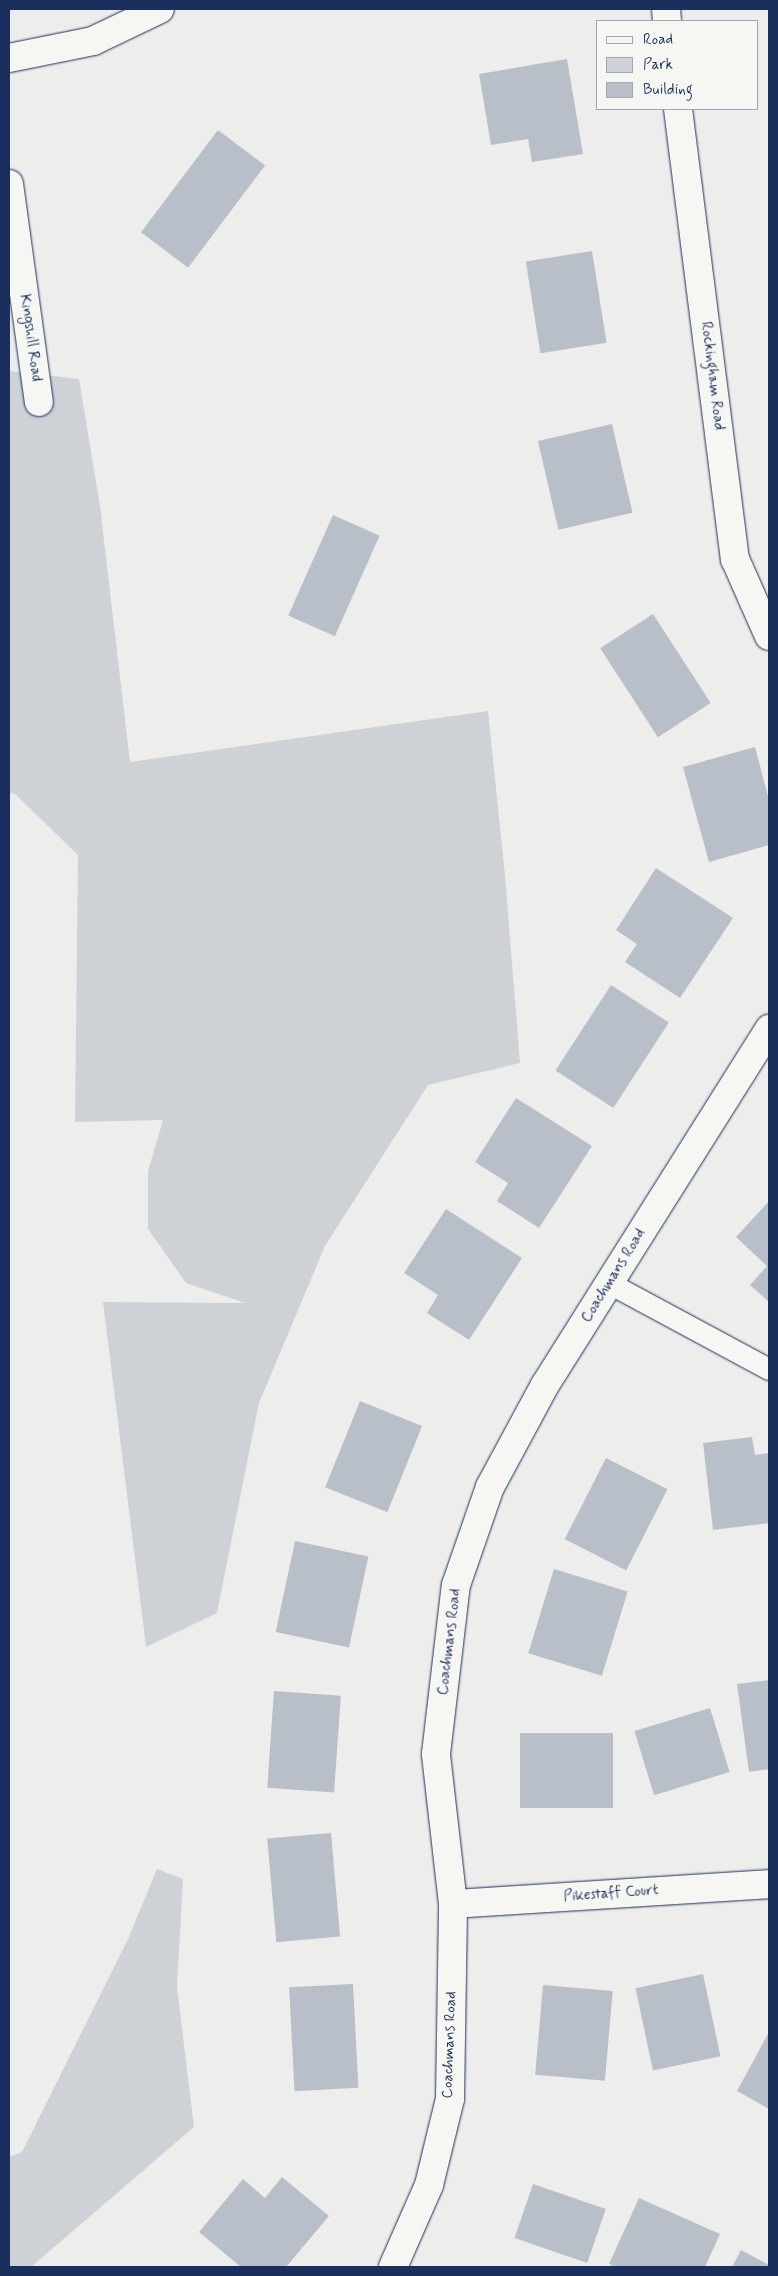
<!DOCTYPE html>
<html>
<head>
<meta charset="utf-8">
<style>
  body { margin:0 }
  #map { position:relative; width:778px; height:2276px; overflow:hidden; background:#edeeec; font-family:Mynerve,sans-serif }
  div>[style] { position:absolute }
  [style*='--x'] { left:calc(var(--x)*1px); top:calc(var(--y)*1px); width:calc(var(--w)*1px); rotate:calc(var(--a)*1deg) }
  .green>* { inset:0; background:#ced2d7 }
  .building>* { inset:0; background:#b9bfc8; transform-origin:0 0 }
  .roads { filter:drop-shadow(0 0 1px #1b2f5e) drop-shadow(0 0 1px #1b2f5e) }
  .lane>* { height:21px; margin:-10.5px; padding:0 10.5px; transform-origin:10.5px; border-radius:10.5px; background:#f6f6f2 }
  .street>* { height:28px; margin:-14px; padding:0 14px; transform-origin:14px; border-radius:14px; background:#f6f6f2 }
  span { translate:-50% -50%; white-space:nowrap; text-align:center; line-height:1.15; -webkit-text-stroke:5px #f6f6f2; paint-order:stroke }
  .street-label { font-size:15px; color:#1b2f5e }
  .frame { position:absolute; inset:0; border:10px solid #1b2f5e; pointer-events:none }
  .legend { position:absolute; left:596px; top:20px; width:162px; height:90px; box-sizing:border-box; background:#f6f6f2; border:1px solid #9ea6b7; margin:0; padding:6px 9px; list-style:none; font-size:15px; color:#1b2f5e }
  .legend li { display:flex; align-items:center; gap:10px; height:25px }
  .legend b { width:25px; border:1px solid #9ea6b7 }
</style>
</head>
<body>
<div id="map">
  <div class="green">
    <i style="clip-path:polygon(9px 371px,79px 379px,100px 506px,130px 762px,488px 711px,505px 875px,520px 1063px,428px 1085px,325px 1246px,259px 1403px,217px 1613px,146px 1647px,103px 1302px,245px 1303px,186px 1283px,148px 1229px,148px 1171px,163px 1120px,75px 1122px,78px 855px,14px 793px,9px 794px)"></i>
    <i style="clip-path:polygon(157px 1869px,183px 1879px,177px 1987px,194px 2127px,31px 2267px,9px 2267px,9px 2157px,22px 2152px,128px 1939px)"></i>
  </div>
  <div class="building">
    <i style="clip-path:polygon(567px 59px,583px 154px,532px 162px,528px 139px,491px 145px,479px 74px)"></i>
    <i style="left:218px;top:130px;width:59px;height:128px;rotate:37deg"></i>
    <i style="left:592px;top:251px;width:93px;height:67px;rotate:81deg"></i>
    <i style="left:612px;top:424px;width:91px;height:76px;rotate:77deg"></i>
    <i style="left:333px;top:515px;width:51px;height:110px;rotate:24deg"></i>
    <i style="left:653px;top:614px;width:106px;height:63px;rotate:57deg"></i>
    <i style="clip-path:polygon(755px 747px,769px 800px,769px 845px,709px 862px,683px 767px)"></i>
    <i style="clip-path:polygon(656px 868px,733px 918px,680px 998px,625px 962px,637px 944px,616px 930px)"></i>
    <i style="left:611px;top:985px;width:69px;height:102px;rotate:33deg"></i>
    <i style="clip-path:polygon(516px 1098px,592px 1146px,539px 1228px,497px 1201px,508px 1183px,475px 1162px)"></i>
    <i style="clip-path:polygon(769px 1201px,769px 1302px,750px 1285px,767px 1266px,736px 1237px)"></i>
    <i style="clip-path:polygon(446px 1209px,522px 1258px,469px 1340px,427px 1313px,438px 1295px,404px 1273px)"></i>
    <i style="left:360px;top:1401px;width:67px;height:93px;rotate:22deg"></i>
    <i style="clip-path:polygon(752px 1437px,755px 1455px,769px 1453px,769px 1523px,713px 1530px,703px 1443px)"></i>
    <i style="left:606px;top:1458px;width:69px;height:91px;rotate:27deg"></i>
    <i style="left:295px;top:1541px;width:75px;height:93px;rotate:12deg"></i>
    <i style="left:554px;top:1569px;width:77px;height:88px;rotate:17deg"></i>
    <i style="clip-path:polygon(769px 1680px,769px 1769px,749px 1772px,737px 1684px)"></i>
    <i style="left:274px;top:1691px;width:67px;height:97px;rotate:4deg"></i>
    <i style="left:710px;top:1708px;width:67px;height:79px;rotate:73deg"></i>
    <i style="left:520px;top:1733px;width:93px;height:75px"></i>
    <i style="left:331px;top:1833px;width:104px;height:64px;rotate:85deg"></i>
    <i style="left:703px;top:1974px;width:84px;height:69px;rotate:78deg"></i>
    <i style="left:353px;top:1984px;width:104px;height:64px;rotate:87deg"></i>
    <i style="left:543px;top:1985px;width:70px;height:90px;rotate:5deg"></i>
    <i style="clip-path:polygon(769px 2032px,769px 2109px,737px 2091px)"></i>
    <i style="clip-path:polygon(282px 2177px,329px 2216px,286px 2267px,241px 2267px,199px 2232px,243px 2179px,265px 2198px)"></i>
    <i style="left:533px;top:2184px;width:77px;height:57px;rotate:19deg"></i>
    <i style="clip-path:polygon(639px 2198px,720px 2234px,705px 2267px,616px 2267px,609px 2264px)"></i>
    <i style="clip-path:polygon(741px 2250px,769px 2265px,769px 2267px,732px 2267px)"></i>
  </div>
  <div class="roads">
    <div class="lane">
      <i style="--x:609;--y:1283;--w:182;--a:28.3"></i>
    </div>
    <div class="street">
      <i style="--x:666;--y:9;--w:12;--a:85"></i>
      <i style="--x:9;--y:58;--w:86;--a:-11.4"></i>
      <i style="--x:93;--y:41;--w:74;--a:-25.5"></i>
      <i style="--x:678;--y:109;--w:454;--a:82.8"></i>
      <i style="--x:735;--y:559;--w:84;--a:66.2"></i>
      <i style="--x:9;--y:184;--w:220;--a:82.2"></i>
      <i style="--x:453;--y:1904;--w:317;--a:-3.6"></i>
      <i style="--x:393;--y:2267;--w:90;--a:-66.3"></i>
      <i style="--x:429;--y:2185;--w:89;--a:-76.3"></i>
      <i style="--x:450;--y:2099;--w:195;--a:-89.1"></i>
      <i style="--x:453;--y:1904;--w:151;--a:-96.5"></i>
      <i style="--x:436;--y:1754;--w:170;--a:-83.3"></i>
      <i style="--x:456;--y:1585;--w:104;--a:-70.9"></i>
      <i style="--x:490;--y:1487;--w:116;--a:-61.7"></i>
      <i style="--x:545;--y:1385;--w:421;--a:-57.8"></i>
    </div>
  </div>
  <div class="street-label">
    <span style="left:30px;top:338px;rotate:82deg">Kingshill Road</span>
    <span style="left:712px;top:376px;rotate:83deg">Rockingham Road</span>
    <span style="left:614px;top:1276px;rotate:-58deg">Coachmans Road</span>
    <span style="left:450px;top:1642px;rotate:-83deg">Coachmans Road</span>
    <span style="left:611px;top:1894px;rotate:-4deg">Pikestaff Court</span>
    <span style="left:450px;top:2045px;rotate:-88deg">Coachmans Road</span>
  </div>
  <div class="frame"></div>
  <ul class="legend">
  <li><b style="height:6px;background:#f6f6f2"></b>Road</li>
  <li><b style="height:14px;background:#ced2d7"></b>Park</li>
  <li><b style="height:14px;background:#b9bfc8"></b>Building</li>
  </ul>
</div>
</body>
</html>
